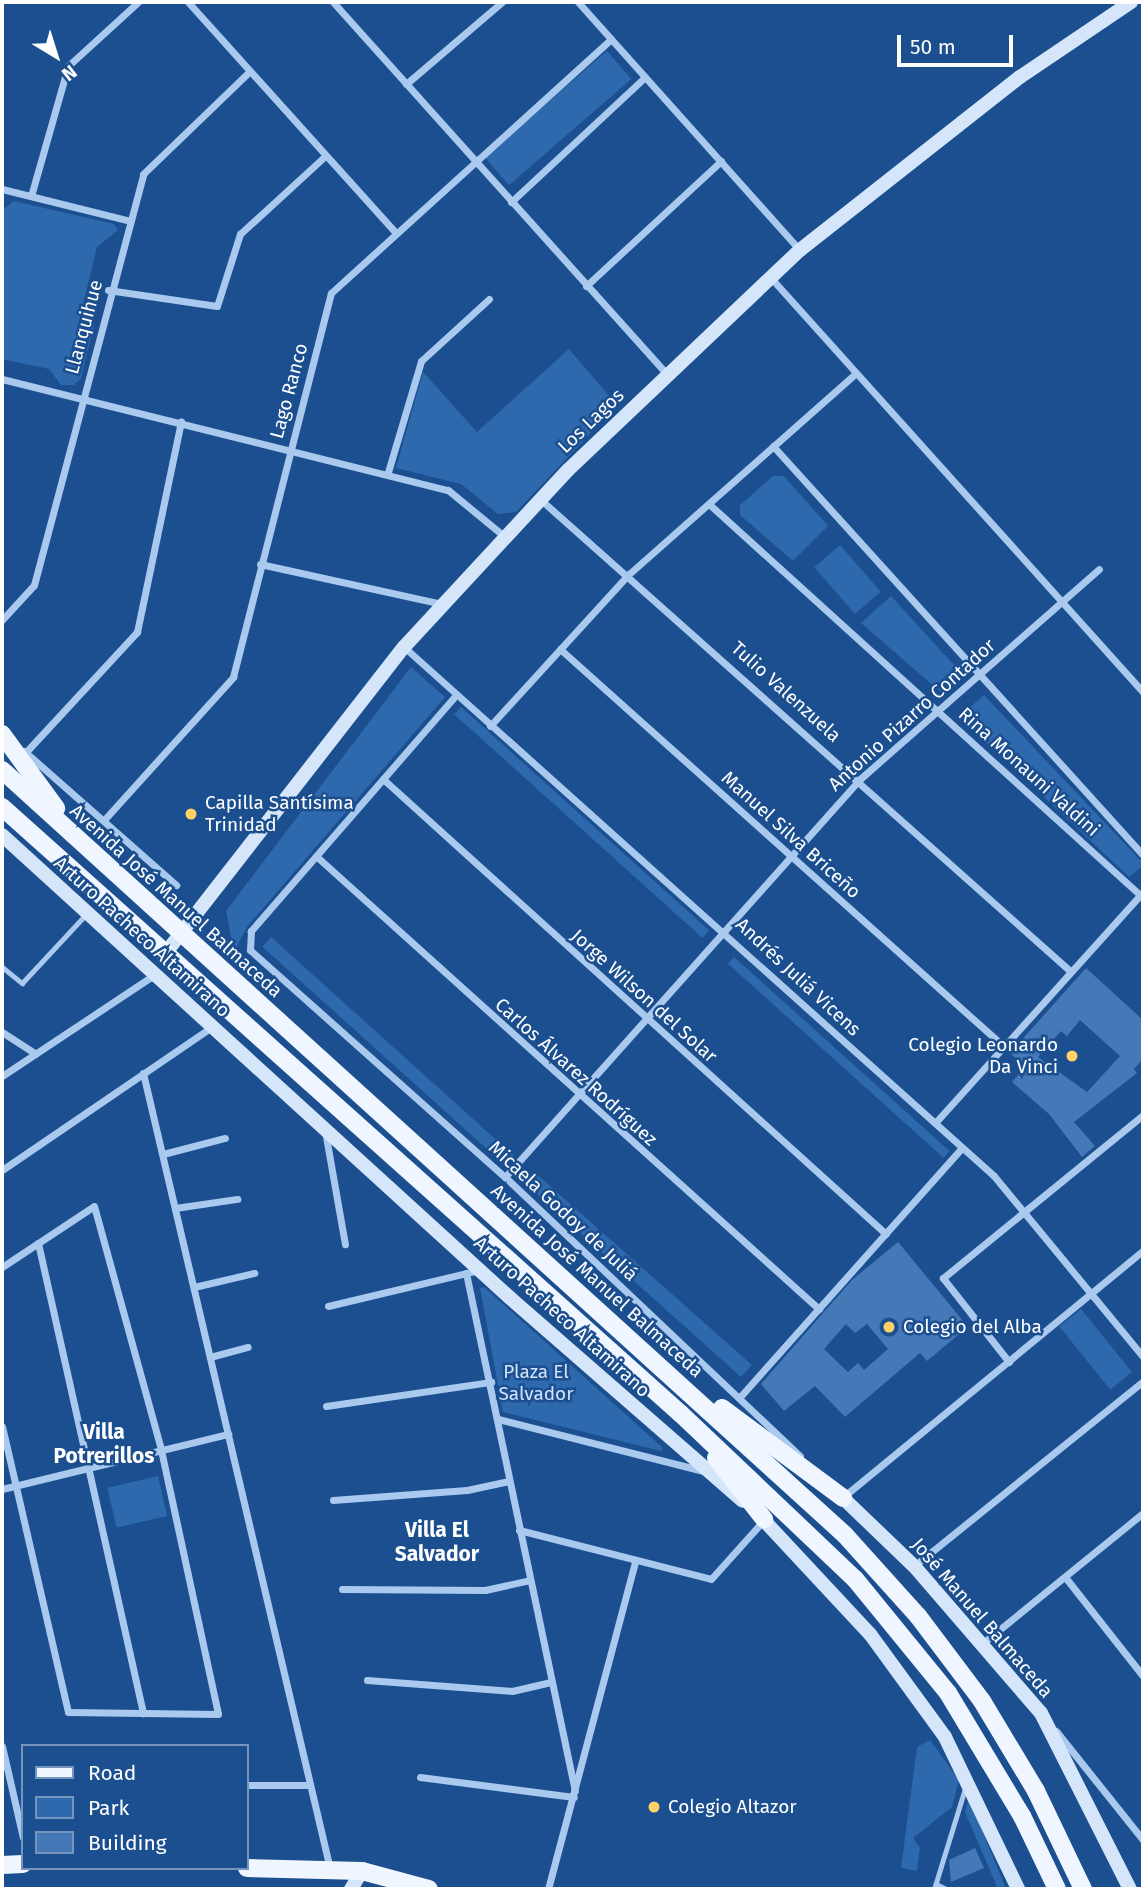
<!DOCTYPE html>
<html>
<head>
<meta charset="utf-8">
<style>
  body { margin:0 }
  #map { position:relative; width:1145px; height:1891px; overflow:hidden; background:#1b4f8f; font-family:"Fira Sans",sans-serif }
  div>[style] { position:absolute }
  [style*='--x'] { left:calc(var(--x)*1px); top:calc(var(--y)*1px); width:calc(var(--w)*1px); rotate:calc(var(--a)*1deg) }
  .green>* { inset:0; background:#2e69ad; transform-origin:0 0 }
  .building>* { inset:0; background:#4478b7 }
  .lane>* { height:5px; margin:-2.5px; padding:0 2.5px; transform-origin:2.5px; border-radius:2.5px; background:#a9c9ee }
  .street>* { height:7px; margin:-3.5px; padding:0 3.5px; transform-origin:3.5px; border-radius:3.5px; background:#a9c9ee }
  .secondary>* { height:14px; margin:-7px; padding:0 7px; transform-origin:7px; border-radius:7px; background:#d6e6fa }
  .primary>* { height:18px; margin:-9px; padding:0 9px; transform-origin:9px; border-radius:9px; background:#f0f6ff }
  .dots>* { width:19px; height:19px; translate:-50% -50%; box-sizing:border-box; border:4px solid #1b4f8f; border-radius:50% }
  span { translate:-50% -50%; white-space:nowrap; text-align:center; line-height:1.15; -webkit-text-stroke:5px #1b4f8f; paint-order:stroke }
  .street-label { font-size:19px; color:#fff }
  .poi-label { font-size:19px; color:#fff }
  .left { translate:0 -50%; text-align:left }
  .right { translate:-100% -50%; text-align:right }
  .park-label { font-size:19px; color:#cfe3fa }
  .neighbourhood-label { font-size:21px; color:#fff; font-weight:700 }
  .frame { position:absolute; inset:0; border:4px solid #fff; pointer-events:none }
  .legend { position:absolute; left:21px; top:1744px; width:228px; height:126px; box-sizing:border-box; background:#1b4f8f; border:2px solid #7695bc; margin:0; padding:9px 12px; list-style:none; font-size:21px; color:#fff }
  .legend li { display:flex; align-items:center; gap:14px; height:35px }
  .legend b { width:35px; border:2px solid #7695bc }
  .north { position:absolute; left:21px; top:21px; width:70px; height:70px; -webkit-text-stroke:5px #1b4f8f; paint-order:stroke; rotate:142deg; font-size:19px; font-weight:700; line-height:28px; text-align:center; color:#fff }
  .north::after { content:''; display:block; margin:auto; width:24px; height:32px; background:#fff; clip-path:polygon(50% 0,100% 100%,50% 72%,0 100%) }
  .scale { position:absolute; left:897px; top:35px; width:116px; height:32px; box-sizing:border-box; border:4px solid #fff; border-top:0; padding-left:9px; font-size:21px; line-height:24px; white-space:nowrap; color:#fff; -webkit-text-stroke:5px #1b4f8f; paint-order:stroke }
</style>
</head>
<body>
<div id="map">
  <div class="green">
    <i style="left:607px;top:51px;width:37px;height:162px;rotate:49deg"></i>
    <i style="clip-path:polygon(14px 201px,114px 224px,118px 230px,97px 247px,82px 309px,94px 325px,81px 378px,74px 385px,61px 385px,49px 369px,2px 359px,2px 210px)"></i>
    <i style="clip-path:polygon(569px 349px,617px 405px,516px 512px,498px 514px,461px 484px,396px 468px,423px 372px,477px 432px)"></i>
    <i style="clip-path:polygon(773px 476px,784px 476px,828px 526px,793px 561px,740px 515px,740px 505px)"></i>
    <i style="left:840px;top:545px;width:62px;height:34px;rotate:49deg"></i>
    <i style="clip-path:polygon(891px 596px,963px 675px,943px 694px,861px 623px)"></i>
    <i style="clip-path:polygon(411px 667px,445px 697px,247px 927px,234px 952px,226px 911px)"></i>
    <i style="clip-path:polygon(984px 695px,1143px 863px,1143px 866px,1129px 877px,959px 717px)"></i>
    <i style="left:461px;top:707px;width:334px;height:10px;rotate:42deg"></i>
    <i style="left:271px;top:937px;width:327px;height:13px;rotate:42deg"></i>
    <i style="left:734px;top:957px;width:290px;height:9px;rotate:42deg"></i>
    <i style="clip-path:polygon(533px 1171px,752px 1365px,741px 1377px,537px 1194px,527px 1180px)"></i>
    <i style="clip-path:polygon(484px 1287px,663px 1448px,661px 1451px,503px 1412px,480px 1288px)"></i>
    <i style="left:1081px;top:1309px;width:81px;height:28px;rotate:51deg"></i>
    <i style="left:158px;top:1476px;width:41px;height:52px;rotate:77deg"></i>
    <i style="clip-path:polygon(930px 1740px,959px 1780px,952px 1807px,913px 1838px,920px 1848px,917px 1871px,901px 1868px,917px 1747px)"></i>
    <i style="clip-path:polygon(969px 1798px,1006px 1889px,998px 1889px,965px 1812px)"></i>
  </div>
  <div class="building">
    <i style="clip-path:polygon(evenodd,1086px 968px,1143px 1020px,1143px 1059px,1134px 1069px,1137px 1073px,1074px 1122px,1095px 1146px,1082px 1157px,1049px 1114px,1012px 1082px,1025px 1067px,1010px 1053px,1086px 968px,1080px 1020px,1120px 1056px,1087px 1092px,1038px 1057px,1061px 1031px,1067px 1036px,1080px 1020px)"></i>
    <i style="clip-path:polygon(evenodd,898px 1242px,964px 1322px,964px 1330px,927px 1361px,920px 1353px,845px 1417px,815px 1386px,784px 1411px,761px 1384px,852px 1280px,898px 1242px,846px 1324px,855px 1333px,867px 1324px,888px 1349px,864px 1370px,858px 1363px,848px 1372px,824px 1349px,846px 1324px)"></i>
    <i style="clip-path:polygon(975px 1848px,984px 1868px,951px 1882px,949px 1860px)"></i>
  </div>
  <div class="lane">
    <i style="--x:2;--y:967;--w:26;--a:39"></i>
    <i style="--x:22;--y:983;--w:96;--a:-47.1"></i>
    <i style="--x:936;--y:1884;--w:11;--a:27"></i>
    <i style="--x:934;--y:1889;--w:109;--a:-72.9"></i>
  </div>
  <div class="street">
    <i style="--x:188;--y:2;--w:309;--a:48"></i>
    <i style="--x:333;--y:2;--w:500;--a:48.1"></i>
    <i style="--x:578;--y:2;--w:333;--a:48.2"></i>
    <i style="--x:406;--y:84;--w:126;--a:-40.5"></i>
    <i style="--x:2;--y:189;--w:132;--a:14"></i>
    <i style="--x:31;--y:196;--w:135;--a:-74.1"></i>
    <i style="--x:68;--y:66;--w:95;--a:-42.4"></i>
    <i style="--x:511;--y:202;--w:183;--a:-43"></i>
    <i style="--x:771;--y:278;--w:557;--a:48.06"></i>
    <i style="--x:586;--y:286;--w:184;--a:-42.8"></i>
    <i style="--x:108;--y:290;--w:110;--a:8.4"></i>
    <i style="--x:217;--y:306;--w:76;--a:-72.3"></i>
    <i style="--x:240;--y:234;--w:114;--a:-42.5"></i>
    <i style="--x:2;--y:379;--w:460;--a:14"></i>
    <i style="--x:448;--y:490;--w:74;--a:39.5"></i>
    <i style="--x:773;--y:446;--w:552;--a:47.87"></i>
    <i style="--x:388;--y:472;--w:116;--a:-73.4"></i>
    <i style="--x:421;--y:361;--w:92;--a:-42.4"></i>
    <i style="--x:541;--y:500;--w:707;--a:41.67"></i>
    <i style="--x:709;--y:504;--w:582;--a:42.21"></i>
    <i style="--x:260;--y:564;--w:186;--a:12.4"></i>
    <i style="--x:2;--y:620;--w:47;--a:-47.6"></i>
    <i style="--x:34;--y:585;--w:425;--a:-75.1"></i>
    <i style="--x:143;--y:174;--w:147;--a:-43.9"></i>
    <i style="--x:404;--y:647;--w:792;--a:41.88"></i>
    <i style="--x:994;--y:1176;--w:234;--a:50.5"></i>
    <i style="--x:560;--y:649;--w:592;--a:41.85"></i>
    <i style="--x:456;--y:695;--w:313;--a:131"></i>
    <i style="--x:251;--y:931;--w:19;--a:93"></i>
    <i style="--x:250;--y:950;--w:341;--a:41.7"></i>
    <i style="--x:505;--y:1177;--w:406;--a:43.4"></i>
    <i style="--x:490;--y:726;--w:206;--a:-47.6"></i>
    <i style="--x:629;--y:574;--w:300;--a:-41.5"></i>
    <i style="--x:24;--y:751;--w:203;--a:41.4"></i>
    <i style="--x:25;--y:753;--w:165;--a:-47.2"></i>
    <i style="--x:137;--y:632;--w:215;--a:-78.2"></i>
    <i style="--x:383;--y:779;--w:678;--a:42.13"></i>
    <i style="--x:104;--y:820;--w:193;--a:-47.9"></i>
    <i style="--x:233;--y:677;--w:396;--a:-75.7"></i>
    <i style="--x:331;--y:293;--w:378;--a:-42.2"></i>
    <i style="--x:316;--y:856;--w:677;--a:42.01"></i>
    <i style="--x:2;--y:1032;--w:40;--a:32.9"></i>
    <i style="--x:143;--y:1073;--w:818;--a:76.78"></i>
    <i style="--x:2;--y:1076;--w:182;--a:-33.6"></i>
    <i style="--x:935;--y:1123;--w:311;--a:-48"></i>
    <i style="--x:325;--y:1131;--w:115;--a:80"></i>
    <i style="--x:163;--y:1154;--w:64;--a:-14.5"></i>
    <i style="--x:2;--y:1170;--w:254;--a:-34.3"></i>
    <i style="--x:505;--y:1177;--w:533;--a:-48.27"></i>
    <i style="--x:860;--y:779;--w:318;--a:-41.3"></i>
    <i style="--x:175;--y:1208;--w:63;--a:-8.3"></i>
    <i style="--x:38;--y:1243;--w:482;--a:77.4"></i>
    <i style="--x:2;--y:1267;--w:110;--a:-33.5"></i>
    <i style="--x:94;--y:1206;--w:253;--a:74.6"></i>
    <i style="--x:161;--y:1450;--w:270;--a:77.8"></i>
    <i style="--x:218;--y:1714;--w:150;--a:-179.2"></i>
    <i style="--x:68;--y:1712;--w:293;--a:-103"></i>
    <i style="--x:481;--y:1270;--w:15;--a:169"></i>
    <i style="--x:466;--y:1273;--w:529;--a:78.12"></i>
    <i style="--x:194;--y:1287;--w:62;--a:-13.1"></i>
    <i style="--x:328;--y:1306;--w:142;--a:-13.4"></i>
    <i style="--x:210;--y:1357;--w:39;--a:-15"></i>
    <i style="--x:1009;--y:1362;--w:107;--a:-128.2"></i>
    <i style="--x:943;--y:1278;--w:258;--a:-39.2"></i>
    <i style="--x:739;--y:1398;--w:335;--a:-48.3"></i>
    <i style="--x:326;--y:1406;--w:167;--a:-8.3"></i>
    <i style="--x:498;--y:1419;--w:212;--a:14.2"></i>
    <i style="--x:2;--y:1489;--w:233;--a:-13.7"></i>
    <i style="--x:843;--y:1497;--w:388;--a:-39.4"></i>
    <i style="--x:333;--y:1500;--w:134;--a:-4.3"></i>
    <i style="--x:467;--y:1490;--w:43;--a:-12.1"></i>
    <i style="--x:519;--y:1530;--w:198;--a:14.3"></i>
    <i style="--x:711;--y:1579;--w:78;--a:-48.1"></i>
    <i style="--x:914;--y:1566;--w:294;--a:-38.9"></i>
    <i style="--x:1065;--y:1577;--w:126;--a:51.8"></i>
    <i style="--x:342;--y:1589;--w:143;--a:0.4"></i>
    <i style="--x:485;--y:1590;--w:46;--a:-12.5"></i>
    <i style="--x:983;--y:1643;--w:206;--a:-39.1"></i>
    <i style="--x:367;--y:1680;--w:145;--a:4.3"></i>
    <i style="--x:512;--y:1691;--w:40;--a:-13"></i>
    <i style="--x:1056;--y:1731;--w:139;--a:51.4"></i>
    <i style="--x:2;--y:1746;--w:94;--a:77.1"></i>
    <i style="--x:420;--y:1777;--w:155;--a:7.4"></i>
    <i style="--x:247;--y:1785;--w:63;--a:0"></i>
    <i style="--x:548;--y:1889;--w:339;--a:-75.1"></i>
  </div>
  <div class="secondary">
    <i style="--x:2;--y:835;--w:686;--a:42.34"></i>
    <i style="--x:509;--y:1297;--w:310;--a:41.1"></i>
    <i style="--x:164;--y:955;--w:390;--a:-52.1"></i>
    <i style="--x:404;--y:647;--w:241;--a:-47.2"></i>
    <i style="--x:568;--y:470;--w:320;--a:-43.5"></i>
    <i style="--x:800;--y:250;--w:280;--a:-38.2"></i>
    <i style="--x:1020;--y:77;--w:134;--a:-34"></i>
    <i style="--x:843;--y:1498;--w:98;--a:43.8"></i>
    <i style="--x:914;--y:1566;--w:194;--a:49.2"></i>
    <i style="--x:1041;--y:1713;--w:197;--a:63.2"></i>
    <i style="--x:758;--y:1514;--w:164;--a:47"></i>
    <i style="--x:870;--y:1634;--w:127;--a:53.9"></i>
    <i style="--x:945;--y:1737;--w:169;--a:64.3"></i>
    <i style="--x:351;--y:1889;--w:21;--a:-59"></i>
  </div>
  <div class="primary">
    <i style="--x:2;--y:734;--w:92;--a:53.9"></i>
    <i style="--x:2;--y:770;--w:1138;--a:42.22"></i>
    <i style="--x:845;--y:1535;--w:109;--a:48"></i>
    <i style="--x:918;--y:1616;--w:106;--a:53"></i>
    <i style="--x:982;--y:1701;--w:105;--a:59"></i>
    <i style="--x:1036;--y:1791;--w:109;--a:64.4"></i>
    <i style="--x:2;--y:807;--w:911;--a:41.8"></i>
    <i style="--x:681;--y:1414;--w:240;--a:43.5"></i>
    <i style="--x:855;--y:1579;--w:147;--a:50.8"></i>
    <i style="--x:948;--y:1693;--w:144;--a:59"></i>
    <i style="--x:1022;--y:1816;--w:81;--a:64.4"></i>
    <i style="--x:722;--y:1408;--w:151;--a:36.6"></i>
    <i style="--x:716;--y:1458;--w:78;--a:51.8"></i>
    <i style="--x:2;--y:1865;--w:21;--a:-3"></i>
    <i style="--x:247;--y:1868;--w:115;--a:1.5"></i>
    <i style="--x:362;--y:1871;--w:69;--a:15"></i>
  </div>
  <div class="dots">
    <i style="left:191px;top:814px;background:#ffd166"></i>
    <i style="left:1072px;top:1056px;background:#ffd166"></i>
    <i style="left:889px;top:1327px;background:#ffd166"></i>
    <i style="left:654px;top:1807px;background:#ffd166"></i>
  </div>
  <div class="street-label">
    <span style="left:84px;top:327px;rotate:-75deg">Llanquihue</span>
    <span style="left:289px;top:391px;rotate:-75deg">Lago Ranco</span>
    <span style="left:591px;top:421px;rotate:-44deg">Los Lagos</span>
    <span style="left:786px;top:692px;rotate:42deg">Tulio Valenzuela</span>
    <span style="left:912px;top:715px;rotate:-42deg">Antonio Pizarro Contador</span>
    <span style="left:1029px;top:772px;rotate:42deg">Rina Monauni Valdini</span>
    <span style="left:791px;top:835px;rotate:42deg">Manuel Silva Briceño</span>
    <span style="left:176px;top:901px;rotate:42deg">Avenida José Manuel Balmaceda</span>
    <span style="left:142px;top:937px;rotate:42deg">Arturo Pacheco Altamirano</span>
    <span style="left:798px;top:977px;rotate:43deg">Andrés Juliá Vicens</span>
    <span style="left:644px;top:996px;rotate:42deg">Jorge Wilson del Solar</span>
    <span style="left:576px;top:1072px;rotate:42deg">Carlos Álvarez Rodríguez</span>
    <span style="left:563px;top:1211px;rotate:43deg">Micaela Godoy de Juliá</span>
    <span style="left:597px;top:1281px;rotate:42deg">Avenida José Manuel Balmaceda</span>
    <span style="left:562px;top:1317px;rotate:42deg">Arturo Pacheco Altamirano</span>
    <span style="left:982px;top:1618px;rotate:49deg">José Manuel Balmaceda</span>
  </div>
  <div class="poi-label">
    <span class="left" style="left:205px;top:814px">Capilla Santísima<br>Trinidad</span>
    <span class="right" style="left:1058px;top:1056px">Colegio Leonardo<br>Da Vinci</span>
    <span class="left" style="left:903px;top:1327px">Colegio del Alba</span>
    <span class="left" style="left:668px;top:1807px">Colegio Altazor</span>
  </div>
  <div class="park-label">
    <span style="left:536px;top:1383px">Plaza El<br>Salvador</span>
  </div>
  <div class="neighbourhood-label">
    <span style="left:104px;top:1444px">Villa<br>Potrerillos</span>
    <span style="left:437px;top:1542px">Villa El<br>Salvador</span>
  </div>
  <div class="frame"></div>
  <ul class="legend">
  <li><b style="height:9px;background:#f0f6ff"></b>Road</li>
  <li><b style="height:19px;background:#2e69ad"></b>Park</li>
  <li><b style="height:19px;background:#4478b7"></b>Building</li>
  </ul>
  <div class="north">N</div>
  <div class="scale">50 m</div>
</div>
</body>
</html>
